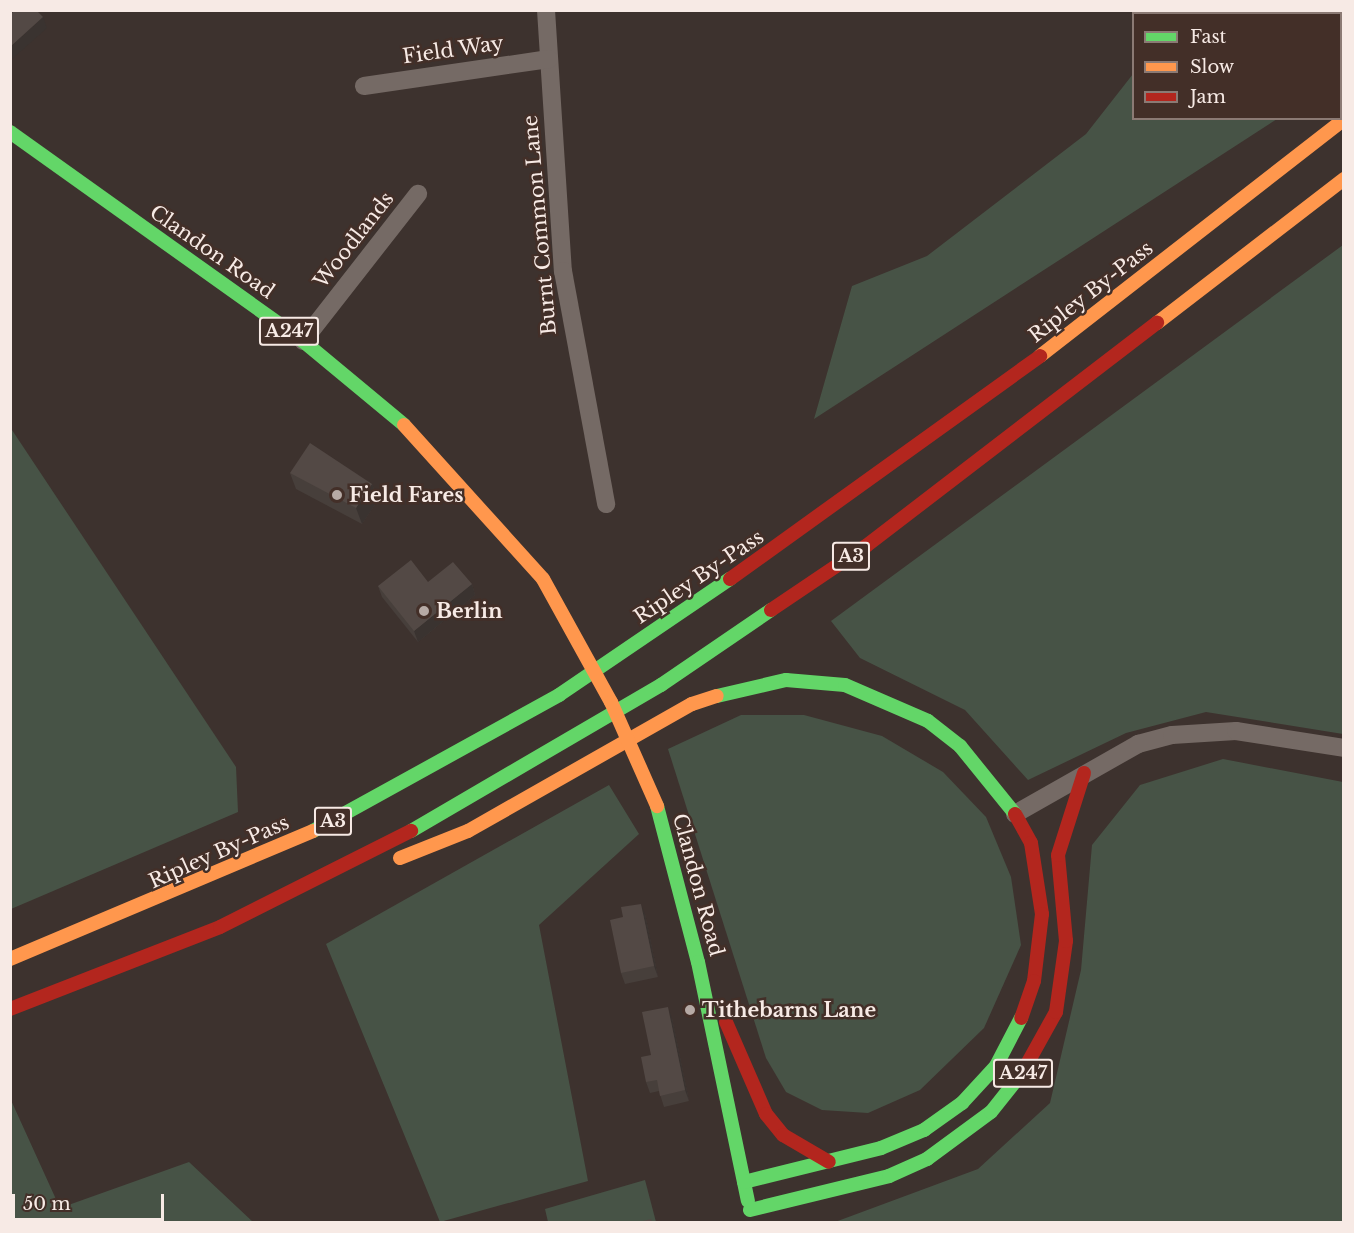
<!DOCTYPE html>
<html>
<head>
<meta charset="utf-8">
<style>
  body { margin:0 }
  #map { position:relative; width:1354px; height:1233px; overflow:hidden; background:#3d322e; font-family:"Libre Baskerville",serif }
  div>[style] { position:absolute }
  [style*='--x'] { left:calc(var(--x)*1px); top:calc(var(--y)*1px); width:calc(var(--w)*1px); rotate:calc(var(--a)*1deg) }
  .green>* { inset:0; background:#475346 }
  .street>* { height:18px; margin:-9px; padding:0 9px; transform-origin:9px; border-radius:9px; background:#756a65 }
  .fast>* { height:14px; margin:-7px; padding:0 7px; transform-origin:7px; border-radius:7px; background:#63d668 }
  .slow>* { height:14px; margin:-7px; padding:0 7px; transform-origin:7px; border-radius:7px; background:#ff974d }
  .jam>* { height:14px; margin:-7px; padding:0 7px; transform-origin:7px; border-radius:7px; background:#b3261e }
  .slow-bridge>* { height:14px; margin:-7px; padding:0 7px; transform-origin:7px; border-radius:7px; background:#ff974d }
  .wall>* { inset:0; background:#473f3b }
  .shaded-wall>* { inset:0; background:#3a3330 }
  .building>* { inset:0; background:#534945 }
  .dots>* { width:16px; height:16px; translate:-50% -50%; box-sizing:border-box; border:3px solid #432f28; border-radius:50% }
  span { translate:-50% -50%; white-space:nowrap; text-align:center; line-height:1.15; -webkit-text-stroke:5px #432f28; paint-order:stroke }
  .shield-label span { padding:2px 4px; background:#432f28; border:2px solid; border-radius:4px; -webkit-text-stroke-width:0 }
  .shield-label { font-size:18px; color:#f7eae5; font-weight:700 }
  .street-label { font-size:20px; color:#f7eae5 }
  .poi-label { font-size:20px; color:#f7eae5; font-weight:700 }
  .left { translate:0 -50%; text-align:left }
  .frame { position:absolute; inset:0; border:12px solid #f7eae5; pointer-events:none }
  .legend { position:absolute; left:1132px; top:12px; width:210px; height:108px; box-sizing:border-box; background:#432f28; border:2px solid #8b7a74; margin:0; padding:8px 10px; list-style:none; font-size:18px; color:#f7eae5 }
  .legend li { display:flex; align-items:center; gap:12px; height:30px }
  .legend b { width:30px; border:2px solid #8b7a74 }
  .scale { position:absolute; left:12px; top:1194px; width:152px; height:27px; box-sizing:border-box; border:3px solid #f7eae5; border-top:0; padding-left:8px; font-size:18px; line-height:21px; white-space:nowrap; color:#f7eae5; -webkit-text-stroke:4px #432f28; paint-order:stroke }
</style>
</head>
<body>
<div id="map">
  <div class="green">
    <i style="clip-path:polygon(1184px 10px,1343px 11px,1343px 76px,1340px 14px)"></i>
    <i style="clip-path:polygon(1133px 74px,1134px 118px,1277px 119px,814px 419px,852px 286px,927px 256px,1086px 134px)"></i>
    <i style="clip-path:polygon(1343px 245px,1343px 734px,1206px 712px,1126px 733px,1028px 780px,965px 710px,860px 658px,831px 621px)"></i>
    <i style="clip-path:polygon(10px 427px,236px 767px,238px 812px,11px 909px)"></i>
    <i style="clip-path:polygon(741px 715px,804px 715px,882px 736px,943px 772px,986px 817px,1011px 877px,1021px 945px,984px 1028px,920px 1090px,868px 1113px,822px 1110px,786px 1092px,766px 1058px,668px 749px)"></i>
    <i style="clip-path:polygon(1223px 759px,1343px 782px,1343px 1222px,835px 1222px,978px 1169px,1050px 1103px,1081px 970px,1092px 845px,1140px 785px)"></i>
    <i style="clip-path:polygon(609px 785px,639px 834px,539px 925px,588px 1181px,440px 1222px,326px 944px)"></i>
    <i style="clip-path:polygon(10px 1098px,60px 1208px,189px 1162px,253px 1222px,11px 1222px)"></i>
    <i style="clip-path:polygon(645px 1180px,656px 1222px,548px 1222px,545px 1209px)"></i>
  </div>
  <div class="street">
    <i style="--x:546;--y:10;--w:262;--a:86.3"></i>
    <i style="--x:563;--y:271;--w:237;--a:79.5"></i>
    <i style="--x:364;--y:86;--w:187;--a:-8.3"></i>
    <i style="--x:303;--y:341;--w:187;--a:-52"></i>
    <i style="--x:1015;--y:814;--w:142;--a:-29.6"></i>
    <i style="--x:1138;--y:744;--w:35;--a:-15"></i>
    <i style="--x:1172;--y:735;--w:64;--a:-3.6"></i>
    <i style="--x:1236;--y:731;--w:109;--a:8.9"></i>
  </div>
  <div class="fast">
    <i style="--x:10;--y:132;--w:360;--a:35.5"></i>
    <i style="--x:303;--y:341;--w:131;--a:39.7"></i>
    <i style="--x:717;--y:696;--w:71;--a:-13.1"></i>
    <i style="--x:786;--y:680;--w:59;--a:4.8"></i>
    <i style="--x:845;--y:685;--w:90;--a:23.4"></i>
    <i style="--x:928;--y:721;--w:41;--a:38"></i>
    <i style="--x:960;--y:746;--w:87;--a:51"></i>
    <i style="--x:657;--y:806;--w:161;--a:75.3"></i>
    <i style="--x:698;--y:962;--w:244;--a:78.2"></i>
    <i style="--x:313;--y:831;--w:281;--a:-28.9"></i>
    <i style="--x:559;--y:695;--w:207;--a:-34.2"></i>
    <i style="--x:411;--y:831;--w:290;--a:-30.3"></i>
    <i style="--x:661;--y:685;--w:133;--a:-34.3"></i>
    <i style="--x:744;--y:1182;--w:141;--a:-13.9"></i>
    <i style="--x:881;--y:1148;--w:47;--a:-22.7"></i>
    <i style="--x:924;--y:1130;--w:47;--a:-35.4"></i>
    <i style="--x:962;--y:1103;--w:50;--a:-47.4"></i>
    <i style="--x:996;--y:1066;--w:54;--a:-62.5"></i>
    <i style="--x:750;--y:1210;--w:143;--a:-13.7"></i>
    <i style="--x:889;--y:1176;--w:42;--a:-24.1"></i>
    <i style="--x:927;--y:1159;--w:79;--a:-36.3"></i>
    <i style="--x:991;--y:1112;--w:50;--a:-51.5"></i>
  </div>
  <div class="slow">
    <i style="--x:1157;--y:323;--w:236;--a:-37.6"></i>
    <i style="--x:1040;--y:356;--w:385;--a:-37.9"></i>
    <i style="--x:404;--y:425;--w:207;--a:47.9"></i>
    <i style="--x:400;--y:858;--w:73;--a:-21.7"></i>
    <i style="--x:468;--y:831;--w:257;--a:-29.6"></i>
    <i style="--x:692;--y:704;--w:26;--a:-18"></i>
    <i style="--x:10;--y:959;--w:329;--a:-22.9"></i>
  </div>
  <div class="jam">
    <i style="--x:730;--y:579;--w:382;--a:-35.7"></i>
    <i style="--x:771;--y:610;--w:115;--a:-34"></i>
    <i style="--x:866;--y:546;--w:367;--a:-37.5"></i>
    <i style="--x:1015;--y:814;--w:33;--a:61"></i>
    <i style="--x:1031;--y:843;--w:72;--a:81.2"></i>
    <i style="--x:1042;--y:914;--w:67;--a:96.8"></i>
    <i style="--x:1034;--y:981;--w:39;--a:109"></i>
    <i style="--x:10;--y:1009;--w:225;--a:-21.3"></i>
    <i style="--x:220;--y:927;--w:214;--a:-26.7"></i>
    <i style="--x:726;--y:1022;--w:100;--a:66.5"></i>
    <i style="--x:766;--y:1114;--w:27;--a:51"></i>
    <i style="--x:783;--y:1135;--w:53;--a:30.4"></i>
    <i style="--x:1022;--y:1073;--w:70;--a:-60.9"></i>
    <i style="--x:1056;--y:1012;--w:72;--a:-82"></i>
    <i style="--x:1066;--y:941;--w:86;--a:-95.3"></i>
    <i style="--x:1058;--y:855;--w:86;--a:-72.4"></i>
  </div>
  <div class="slow-bridge">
    <i style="--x:543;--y:579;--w:141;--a:61.1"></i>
    <i style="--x:611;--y:702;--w:114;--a:66.1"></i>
  </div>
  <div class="wall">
    <i style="clip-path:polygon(290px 473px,372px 484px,378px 500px,362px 524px,296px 489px)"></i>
    <i style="clip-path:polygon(428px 582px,472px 584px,475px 595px,418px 642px,382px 597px,378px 586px)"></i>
    <i style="clip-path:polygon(645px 914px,658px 977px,625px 984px,621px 973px,623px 917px)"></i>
    <i style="clip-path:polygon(672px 1018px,689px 1101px,664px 1107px,659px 1091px,650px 1093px,646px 1082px)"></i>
  </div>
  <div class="shaded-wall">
    <i style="clip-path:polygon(43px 17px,47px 28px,12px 59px,10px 54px,10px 47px)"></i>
    <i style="clip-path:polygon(372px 484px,378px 500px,362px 524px,356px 508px)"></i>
    <i style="clip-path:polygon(472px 584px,475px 595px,418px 642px,414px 631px)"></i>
    <i style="clip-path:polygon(641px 904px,645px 914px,658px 977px,654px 966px)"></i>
    <i style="clip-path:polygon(668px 1007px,672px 1018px,689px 1101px,685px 1090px)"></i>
  </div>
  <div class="building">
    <i style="clip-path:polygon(15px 10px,36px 10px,43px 17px,10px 47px,10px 15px)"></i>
    <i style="clip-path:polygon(310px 443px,372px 484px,356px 508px,290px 473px)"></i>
    <i style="clip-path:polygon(411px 560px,428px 582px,453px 562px,472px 584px,414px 631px,378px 586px)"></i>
    <i style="clip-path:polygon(641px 904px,654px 966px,621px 973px,610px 920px,623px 917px,621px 907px)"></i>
    <i style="clip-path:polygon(668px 1007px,685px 1090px,660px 1096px,657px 1080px,646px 1082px,641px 1057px,651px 1055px,642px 1012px)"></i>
    <i style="clip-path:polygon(651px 1219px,652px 1222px,639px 1222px)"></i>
  </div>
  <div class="dots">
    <i style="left:337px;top:495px;background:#b6aaa5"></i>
    <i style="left:424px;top:611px;background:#b6aaa5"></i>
    <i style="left:690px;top:1010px;background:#b6aaa5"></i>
  </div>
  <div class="shield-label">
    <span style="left:289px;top:331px">A247</span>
    <span style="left:851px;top:556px">A3</span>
    <span style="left:333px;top:821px">A3</span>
    <span style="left:1023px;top:1073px">A247</span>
  </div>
  <div class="street-label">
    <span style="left:453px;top:50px;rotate:-8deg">Field Way</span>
    <span style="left:540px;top:225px;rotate:-95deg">Burnt Common Lane</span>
    <span style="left:354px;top:240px;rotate:-52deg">Woodlands</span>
    <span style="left:212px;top:252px;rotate:35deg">Clandon Road</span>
    <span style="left:1091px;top:292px;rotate:-38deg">Ripley By-Pass</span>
    <span style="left:699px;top:577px;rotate:-34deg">Ripley By-Pass</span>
    <span style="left:219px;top:852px;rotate:-24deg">Ripley By-Pass</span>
    <span style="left:698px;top:885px;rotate:75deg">Clandon Road</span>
  </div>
  <div class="poi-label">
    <span class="left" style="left:349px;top:495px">Field Fares</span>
    <span class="left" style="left:436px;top:611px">Berlin</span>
    <span class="left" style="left:702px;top:1010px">Tithebarns Lane</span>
  </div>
  <div class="frame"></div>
  <ul class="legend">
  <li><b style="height:8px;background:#63d668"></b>Fast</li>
  <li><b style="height:8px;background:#ff974d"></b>Slow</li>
  <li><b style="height:8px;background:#b3261e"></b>Jam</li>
  </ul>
  <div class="scale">50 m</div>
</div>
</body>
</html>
